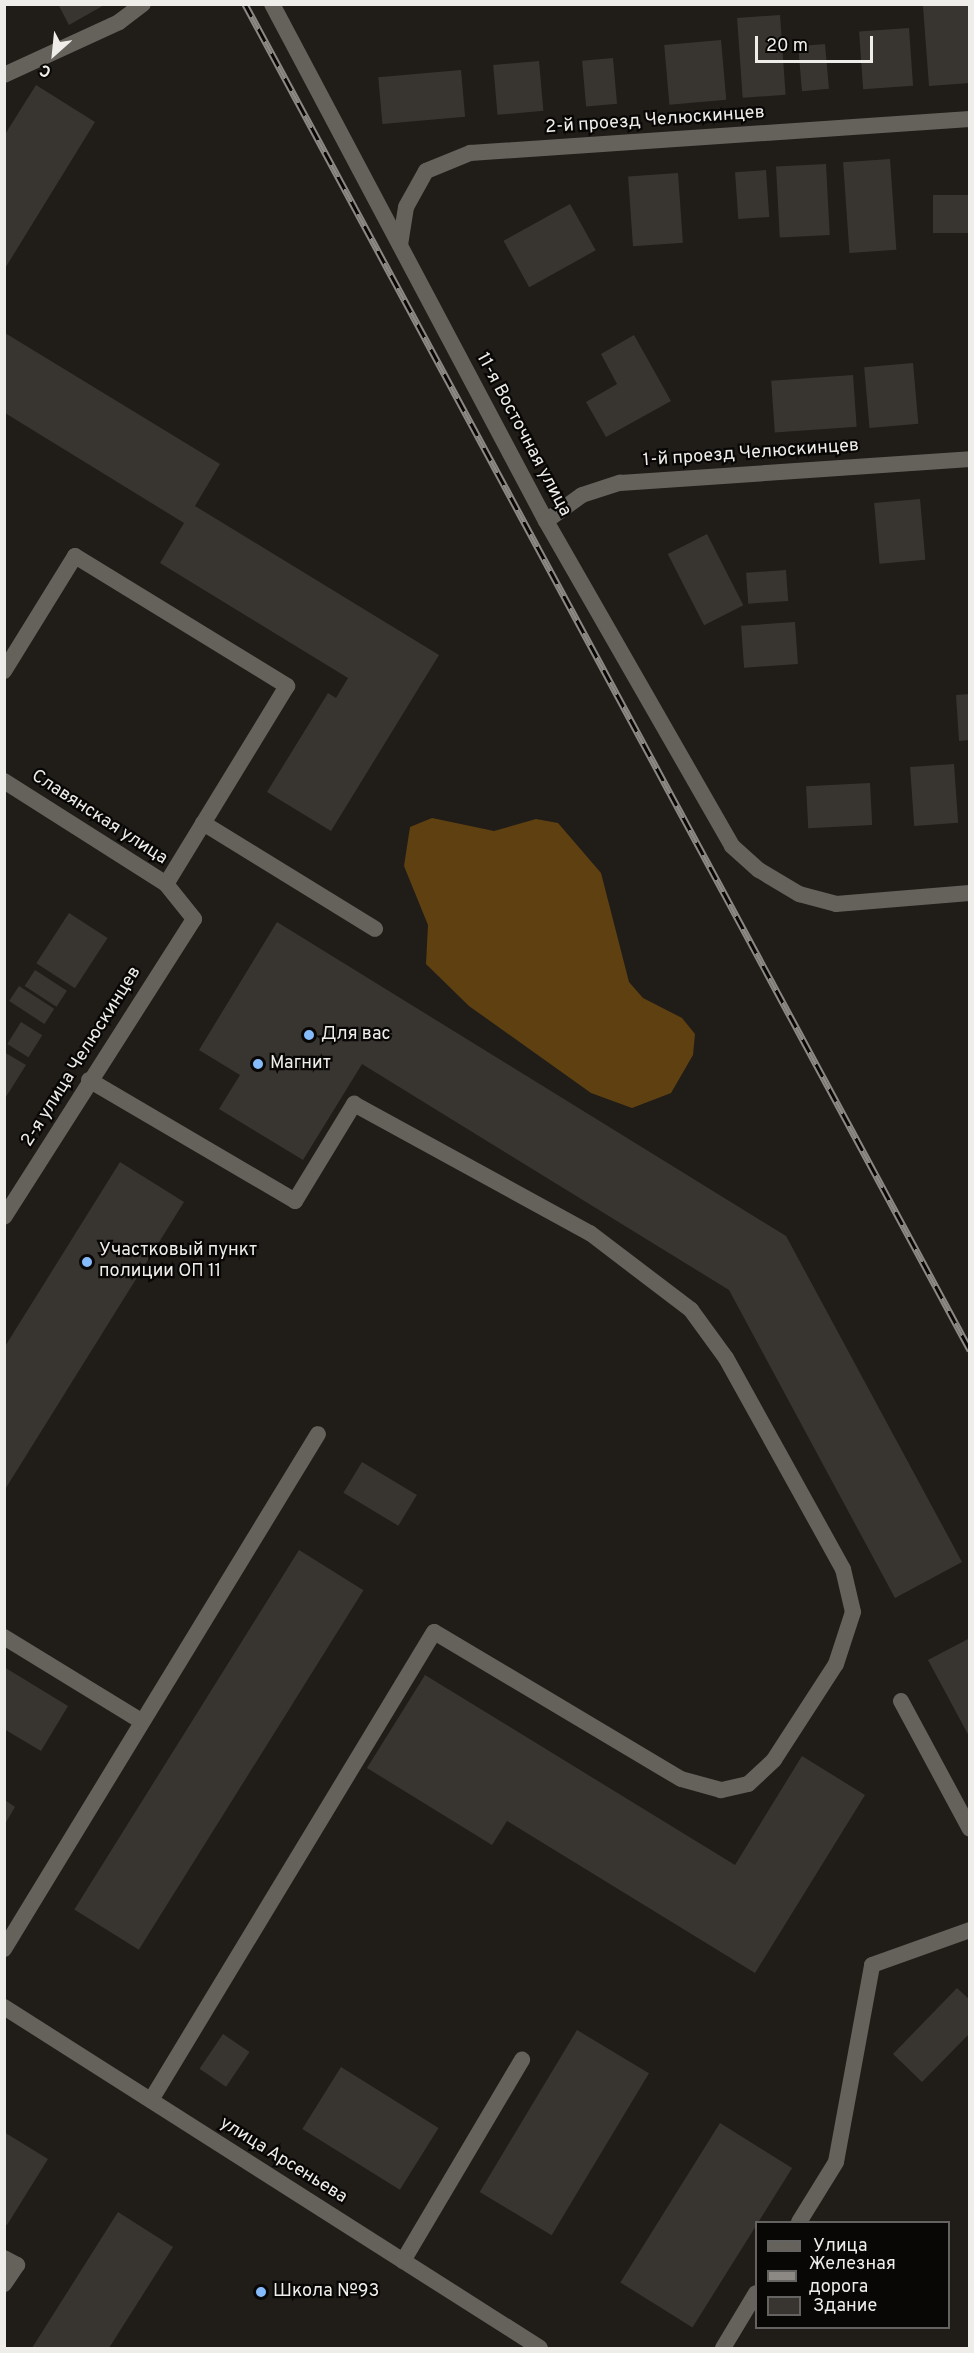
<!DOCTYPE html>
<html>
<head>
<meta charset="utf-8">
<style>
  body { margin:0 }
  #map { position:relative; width:974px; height:2353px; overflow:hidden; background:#201c18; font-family:Overpass,sans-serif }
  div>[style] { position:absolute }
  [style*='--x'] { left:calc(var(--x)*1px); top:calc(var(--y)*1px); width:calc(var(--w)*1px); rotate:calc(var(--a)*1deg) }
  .forest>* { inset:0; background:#5f4111 }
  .building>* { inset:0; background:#383530; transform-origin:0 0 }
  .service>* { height:16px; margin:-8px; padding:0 8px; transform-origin:8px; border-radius:8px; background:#65615b }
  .minor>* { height:16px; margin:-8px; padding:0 8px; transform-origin:8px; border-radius:8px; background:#65615b }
  .tertiary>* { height:16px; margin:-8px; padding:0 8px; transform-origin:8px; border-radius:8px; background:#65615b }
  .rail>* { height:7px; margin-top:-3.5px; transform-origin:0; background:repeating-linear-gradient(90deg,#080706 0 14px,#8c8985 0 28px); box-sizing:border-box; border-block:2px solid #8c8985 }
  .dots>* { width:16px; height:16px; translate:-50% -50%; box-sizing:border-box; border:3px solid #080706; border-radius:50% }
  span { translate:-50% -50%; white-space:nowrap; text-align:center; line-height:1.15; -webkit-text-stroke:4.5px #080706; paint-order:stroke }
  .street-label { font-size:18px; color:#efedea }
  .poi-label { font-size:18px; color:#efedea }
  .left { translate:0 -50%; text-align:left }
  .frame { position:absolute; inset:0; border:6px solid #efedea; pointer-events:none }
  .legend { position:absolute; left:755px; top:2221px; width:195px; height:108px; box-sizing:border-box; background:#080706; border:2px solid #646361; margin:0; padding:8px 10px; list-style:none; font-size:18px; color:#efedea }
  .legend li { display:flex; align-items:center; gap:12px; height:30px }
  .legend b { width:30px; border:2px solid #646361 }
  .north { position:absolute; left:24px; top:24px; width:60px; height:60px; -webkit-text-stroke:4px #080706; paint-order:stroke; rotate:207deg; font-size:16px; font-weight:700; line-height:24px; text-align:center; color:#efedea }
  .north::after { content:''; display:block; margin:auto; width:21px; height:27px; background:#efedea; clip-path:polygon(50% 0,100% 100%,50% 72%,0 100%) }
  .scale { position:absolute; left:755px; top:36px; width:118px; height:27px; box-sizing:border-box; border:3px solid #efedea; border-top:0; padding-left:8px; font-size:18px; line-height:21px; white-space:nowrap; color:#efedea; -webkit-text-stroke:4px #080706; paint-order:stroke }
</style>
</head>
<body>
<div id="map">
  <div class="forest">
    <i style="clip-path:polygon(432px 818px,494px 831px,536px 819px,558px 823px,601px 873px,629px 982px,643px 998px,682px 1018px,695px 1034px,693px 1055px,671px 1093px,632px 1108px,591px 1093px,469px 1006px,426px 964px,428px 925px,404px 866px,410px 827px)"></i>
  </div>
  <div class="building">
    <i style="clip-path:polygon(58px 4px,106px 4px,69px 25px)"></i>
    <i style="clip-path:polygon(970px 4px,970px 83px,929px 86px,923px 6px)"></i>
    <i style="left:780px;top:15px;width:80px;height:43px;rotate:86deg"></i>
    <i style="left:909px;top:28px;width:58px;height:50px;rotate:86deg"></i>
    <i style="left:721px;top:40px;width:60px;height:57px;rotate:85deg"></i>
    <i style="left:825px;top:44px;width:45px;height:27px;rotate:85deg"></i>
    <i style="left:613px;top:58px;width:46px;height:31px;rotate:85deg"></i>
    <i style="left:539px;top:61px;width:50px;height:46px;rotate:85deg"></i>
    <i style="left:461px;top:70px;width:47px;height:83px;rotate:85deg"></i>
    <i style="clip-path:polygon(36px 85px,95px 122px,4px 270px,4px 136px)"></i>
    <i style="left:890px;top:159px;width:91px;height:47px;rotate:86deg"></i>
    <i style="left:826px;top:164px;width:71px;height:50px;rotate:87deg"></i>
    <i style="left:766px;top:170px;width:47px;height:31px;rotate:86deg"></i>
    <i style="left:678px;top:173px;width:70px;height:50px;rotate:86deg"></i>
    <i style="left:970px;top:195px;width:38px;height:37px;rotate:90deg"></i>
    <i style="left:570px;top:204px;width:53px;height:76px;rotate:61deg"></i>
    <i style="clip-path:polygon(5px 333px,220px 464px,195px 506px,439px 655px,331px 831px,267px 792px,328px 693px,336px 698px,348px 678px,160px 563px,184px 523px,5px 413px)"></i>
    <i style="clip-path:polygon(634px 335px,671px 401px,606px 437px,586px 402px,617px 384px,601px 354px)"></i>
    <i style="left:913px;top:363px;width:61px;height:49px;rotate:85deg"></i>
    <i style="left:853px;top:375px;width:52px;height:82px;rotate:86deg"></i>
    <i style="left:920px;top:499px;width:61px;height:46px;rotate:85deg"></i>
    <i style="left:707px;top:534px;width:80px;height:44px;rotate:63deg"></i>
    <i style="left:786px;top:570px;width:31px;height:40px;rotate:86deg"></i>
    <i style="left:795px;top:622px;width:42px;height:54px;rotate:86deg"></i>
    <i style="clip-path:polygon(970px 694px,970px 740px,959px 741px,956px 695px)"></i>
    <i style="left:954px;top:764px;width:59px;height:44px;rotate:86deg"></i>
    <i style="left:870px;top:783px;width:42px;height:64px;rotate:87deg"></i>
    <i style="left:69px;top:913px;width:46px;height:60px;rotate:33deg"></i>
    <i style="clip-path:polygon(277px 922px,786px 1236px,962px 1562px,895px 1598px,729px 1290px,362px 1064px,303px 1160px,219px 1109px,240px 1075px,199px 1050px)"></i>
    <i style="left:35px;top:970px;width:38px;height:19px;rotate:33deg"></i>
    <i style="left:19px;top:986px;width:42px;height:18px;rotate:33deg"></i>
    <i style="left:21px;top:1022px;width:25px;height:26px;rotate:32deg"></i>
    <i style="clip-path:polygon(4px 1052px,26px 1065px,4px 1100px)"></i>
    <i style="clip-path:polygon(120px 1162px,184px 1202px,4px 1491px,4px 1348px)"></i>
    <i style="left:362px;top:1462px;width:64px;height:36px;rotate:31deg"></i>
    <i style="left:299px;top:1550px;width:76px;height:424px;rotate:32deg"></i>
    <i style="clip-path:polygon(970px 1638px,970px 1738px,928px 1660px)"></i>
    <i style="clip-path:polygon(4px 1667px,68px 1706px,41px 1751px,4px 1729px)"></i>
    <i style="clip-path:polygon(425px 1675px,735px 1865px,802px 1756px,865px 1795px,755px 1973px,507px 1821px,492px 1845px,367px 1768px)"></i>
    <i style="clip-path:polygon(5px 1800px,15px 1807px,5px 1824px)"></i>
    <i style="clip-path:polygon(957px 1988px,970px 2000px,970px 2033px,922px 2082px,893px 2054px)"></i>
    <i style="left:577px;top:2030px;width:84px;height:189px;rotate:31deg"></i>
    <i style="left:223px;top:2034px;width:32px;height:42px;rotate:34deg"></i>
    <i style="left:341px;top:2067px;width:115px;height:73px;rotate:32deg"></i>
    <i style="left:720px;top:2123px;width:85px;height:188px;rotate:32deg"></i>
    <i style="clip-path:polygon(4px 2132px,48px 2159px,7px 2225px,4px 2224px)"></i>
    <i style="clip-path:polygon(118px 2212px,173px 2247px,109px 2348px,32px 2348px)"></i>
  </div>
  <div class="service">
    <i style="--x:4;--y:75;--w:127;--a:-24.7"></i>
    <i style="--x:119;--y:22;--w:30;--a:-37"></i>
    <i style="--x:4;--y:671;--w:135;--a:-58.3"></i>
    <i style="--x:75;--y:556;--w:249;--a:31.5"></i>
    <i style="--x:287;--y:686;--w:232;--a:121.4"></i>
    <i style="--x:203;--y:823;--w:202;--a:31.6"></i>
    <i style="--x:89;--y:1080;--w:239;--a:30.4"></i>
    <i style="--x:295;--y:1201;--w:114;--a:-58.7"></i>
    <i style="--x:354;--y:1104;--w:269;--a:28.7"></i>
    <i style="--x:590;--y:1233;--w:127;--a:37.3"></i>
    <i style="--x:691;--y:1310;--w:59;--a:53.9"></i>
    <i style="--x:726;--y:1358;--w:241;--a:61"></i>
    <i style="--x:843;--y:1569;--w:44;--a:76.9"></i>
    <i style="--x:853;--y:1612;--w:55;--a:108.1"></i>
    <i style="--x:836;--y:1664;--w:114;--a:122.9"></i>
    <i style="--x:774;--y:1760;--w:35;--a:137"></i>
    <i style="--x:748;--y:1784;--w:28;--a:167"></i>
    <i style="--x:721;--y:1790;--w:41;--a:-164.6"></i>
    <i style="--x:681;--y:1779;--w:287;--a:-149.2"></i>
    <i style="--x:434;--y:1632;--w:547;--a:121.16"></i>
    <i style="--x:4;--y:1637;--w:161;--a:31.5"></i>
    <i style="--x:901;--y:1701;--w:145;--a:61.7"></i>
    <i style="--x:4;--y:1949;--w:603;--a:-58.63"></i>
    <i style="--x:799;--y:2222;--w:70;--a:-58.3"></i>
    <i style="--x:836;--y:2162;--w:200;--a:-79.6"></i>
    <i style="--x:872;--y:1965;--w:104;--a:-19.7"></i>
    <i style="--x:4;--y:2258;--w:15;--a:28"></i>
    <i style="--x:17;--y:2265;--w:23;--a:124"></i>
    <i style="--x:403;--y:2261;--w:234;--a:-59.4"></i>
    <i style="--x:723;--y:2348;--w:64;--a:-59"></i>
  </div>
  <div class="minor">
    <i style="--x:272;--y:4;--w:585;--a:62.08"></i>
    <i style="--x:546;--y:521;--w:374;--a:60.2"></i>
    <i style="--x:732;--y:846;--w:36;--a:42"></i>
    <i style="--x:759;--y:870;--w:47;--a:31"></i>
    <i style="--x:799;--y:894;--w:38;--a:15"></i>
    <i style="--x:836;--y:904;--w:134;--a:-4.7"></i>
    <i style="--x:400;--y:245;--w:38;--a:-81"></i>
    <i style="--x:406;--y:207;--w:41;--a:-60.9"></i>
    <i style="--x:426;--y:171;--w:48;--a:-22.2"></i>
    <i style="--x:470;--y:153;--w:501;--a:-3.89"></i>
    <i style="--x:546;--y:521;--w:44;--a:-35.8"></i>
    <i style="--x:582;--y:495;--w:40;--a:-18"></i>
    <i style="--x:620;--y:483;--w:351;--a:-3.9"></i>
    <i style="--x:4;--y:781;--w:192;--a:32.4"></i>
    <i style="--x:166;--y:884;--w:45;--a:51.3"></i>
    <i style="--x:194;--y:919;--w:353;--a:122.5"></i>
  </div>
  <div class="tertiary">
    <i style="--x:4;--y:2007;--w:635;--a:32.46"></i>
  </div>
  <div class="rail">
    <i style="--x:245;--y:4;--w:1529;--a:61.69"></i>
  </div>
  <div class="dots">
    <i style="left:309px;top:1035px;background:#86bbfb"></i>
    <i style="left:258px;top:1064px;background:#86bbfb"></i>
    <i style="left:87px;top:1262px;background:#86bbfb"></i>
    <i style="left:261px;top:2292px;background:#86bbfb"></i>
  </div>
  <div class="street-label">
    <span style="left:655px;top:121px;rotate:-4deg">2-й проезд Челюскинцев</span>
    <span style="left:523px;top:435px;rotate:62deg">11-я Восточная улица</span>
    <span style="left:751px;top:454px;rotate:-4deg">1-й проезд Челюскинцев</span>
    <span style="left:99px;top:818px;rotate:33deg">Славянская улица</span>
    <span style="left:82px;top:1057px;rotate:-58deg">2-я улица Челюскинцев</span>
    <span style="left:283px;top:2161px;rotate:32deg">улица Арсеньева</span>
  </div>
  <div class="poi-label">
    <span class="left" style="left:321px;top:1035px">Для вас</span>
    <span class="left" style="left:270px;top:1064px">Магнит</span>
    <span class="left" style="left:99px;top:1262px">Участковый пункт<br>полиции ОП 11</span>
    <span class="left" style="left:273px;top:2292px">Школа №93</span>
  </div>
  <div class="frame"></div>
  <ul class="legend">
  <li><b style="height:8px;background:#65615b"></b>Улица</li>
  <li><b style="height:8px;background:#8c8985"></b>Железная дорога</li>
  <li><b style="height:16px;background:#383530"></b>Здание</li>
  </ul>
  <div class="north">С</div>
  <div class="scale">20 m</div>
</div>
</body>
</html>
